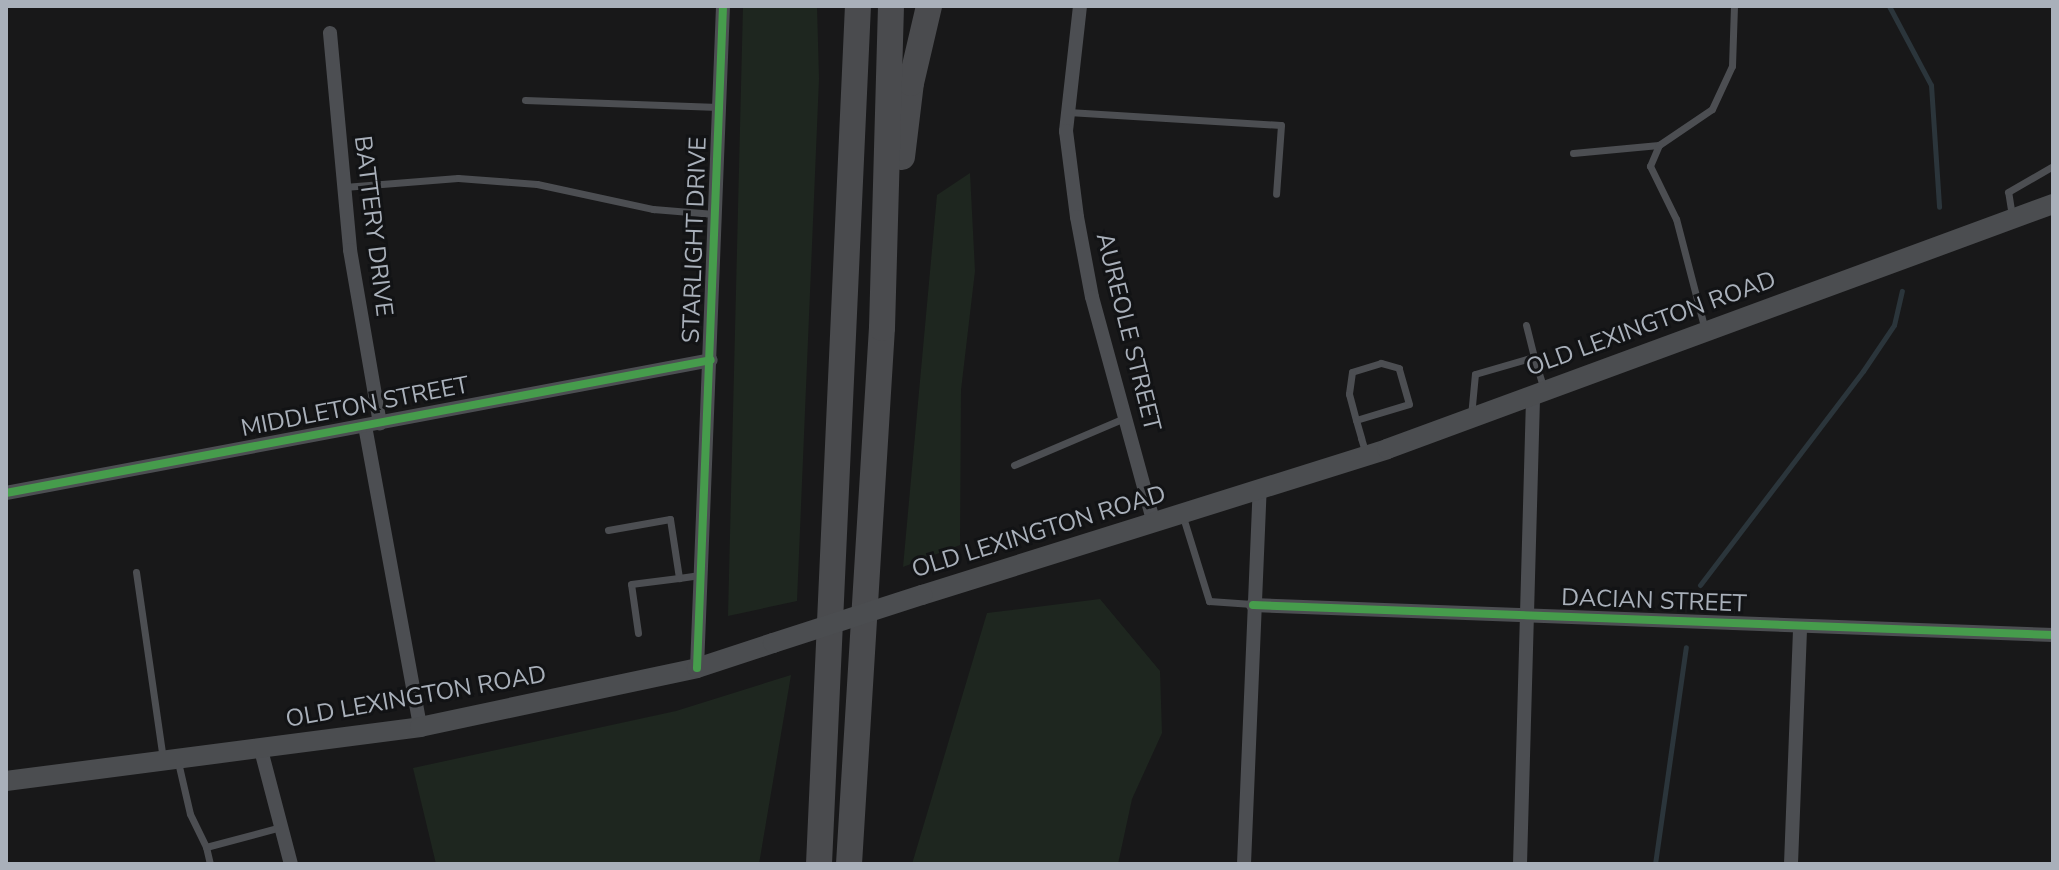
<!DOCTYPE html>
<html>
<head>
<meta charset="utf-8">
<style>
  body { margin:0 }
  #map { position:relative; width:2059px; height:870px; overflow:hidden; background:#181819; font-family:"Nunito Sans",sans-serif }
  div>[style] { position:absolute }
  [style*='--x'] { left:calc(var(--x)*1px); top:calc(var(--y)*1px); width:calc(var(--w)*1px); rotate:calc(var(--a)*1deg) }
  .green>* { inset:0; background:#1e261f }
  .stream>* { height:5px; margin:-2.5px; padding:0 2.5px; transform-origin:2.5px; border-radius:2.5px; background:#2b353b }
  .service>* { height:7px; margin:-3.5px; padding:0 3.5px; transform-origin:3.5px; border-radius:3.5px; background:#4c4e52 }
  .minor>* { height:14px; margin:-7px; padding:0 7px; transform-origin:7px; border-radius:7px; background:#4c4e52 }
  .secondary>* { height:20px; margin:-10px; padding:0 10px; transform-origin:10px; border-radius:10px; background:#4b4d50 }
  .motorway>* { height:26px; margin:-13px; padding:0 13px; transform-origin:13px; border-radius:13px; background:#4a4b4e }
  .secondary-bridge>* { height:20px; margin:-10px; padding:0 10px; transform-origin:10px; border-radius:10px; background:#4b4d50 }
  .cycleway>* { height:8px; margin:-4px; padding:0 4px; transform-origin:4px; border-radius:4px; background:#469c4c }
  span { translate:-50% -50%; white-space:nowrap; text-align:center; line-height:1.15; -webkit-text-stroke:6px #121315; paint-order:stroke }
  .street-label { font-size:24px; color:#a9b0ba }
  .frame { position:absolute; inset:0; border:8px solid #a9b0ba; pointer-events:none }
</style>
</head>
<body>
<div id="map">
  <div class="green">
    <i style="clip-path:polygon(743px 6px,817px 6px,819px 79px,797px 601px,728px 616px)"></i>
    <i style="clip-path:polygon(970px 173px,975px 271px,961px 390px,960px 545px,903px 567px,937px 195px)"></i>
    <i style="clip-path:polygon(1100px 599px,1160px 671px,1162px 733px,1132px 799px,1118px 864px,912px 864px,987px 613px)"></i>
    <i style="clip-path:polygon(791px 675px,759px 864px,436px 864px,413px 768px,676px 711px)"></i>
  </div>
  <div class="stream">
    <i style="--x:1889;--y:6;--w:89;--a:62"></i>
    <i style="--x:1931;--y:85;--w:122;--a:86.2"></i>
    <i style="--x:1700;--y:585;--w:269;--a:-52.7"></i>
    <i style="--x:1863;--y:371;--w:55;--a:-56"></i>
    <i style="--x:1894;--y:325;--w:35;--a:-77"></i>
    <i style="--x:1655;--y:864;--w:219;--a:-81.9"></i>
  </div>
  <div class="service">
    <i style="--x:525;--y:100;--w:193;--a:2.1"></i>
    <i style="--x:1068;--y:112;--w:213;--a:3.5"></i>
    <i style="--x:1281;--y:125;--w:69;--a:94.1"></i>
    <i style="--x:1573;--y:153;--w:86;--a:-5.3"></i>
    <i style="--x:344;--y:187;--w:114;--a:-4.5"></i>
    <i style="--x:458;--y:178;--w:79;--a:4.3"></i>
    <i style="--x:537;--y:184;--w:119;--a:12.2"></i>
    <i style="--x:653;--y:209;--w:61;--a:4.7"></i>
    <i style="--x:2012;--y:216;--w:24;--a:-99"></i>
    <i style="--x:2008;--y:192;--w:52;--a:-30"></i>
    <i style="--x:1705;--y:330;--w:115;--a:-104.6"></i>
    <i style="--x:1676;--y:219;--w:59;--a:-116.1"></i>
    <i style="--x:1650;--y:166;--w:23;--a:-67"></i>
    <i style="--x:1659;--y:145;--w:64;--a:-34.2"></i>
    <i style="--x:1712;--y:109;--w:47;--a:-65.1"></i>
    <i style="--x:1732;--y:66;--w:60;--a:-88.1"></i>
    <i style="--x:1534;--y:357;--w:34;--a:73"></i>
    <i style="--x:1471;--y:416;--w:42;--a:-84.6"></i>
    <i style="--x:1475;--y:374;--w:61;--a:-16.1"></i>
    <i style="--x:1534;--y:357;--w:33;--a:-104"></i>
    <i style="--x:1356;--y:420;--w:55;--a:-16.8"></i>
    <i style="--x:1409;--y:404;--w:37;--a:-106"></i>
    <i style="--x:1399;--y:368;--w:19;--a:-164"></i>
    <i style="--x:1381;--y:363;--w:30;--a:163"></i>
    <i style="--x:1352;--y:372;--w:22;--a:98"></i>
    <i style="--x:1349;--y:394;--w:27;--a:75"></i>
    <i style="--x:1356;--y:420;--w:19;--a:74"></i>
    <i style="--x:1361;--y:438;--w:17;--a:73"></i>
    <i style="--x:1014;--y:465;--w:120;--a:-23.1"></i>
    <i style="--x:1183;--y:517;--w:88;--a:72.8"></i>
    <i style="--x:1209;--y:601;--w:43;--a:4"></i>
    <i style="--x:608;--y:530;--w:63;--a:-10.1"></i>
    <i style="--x:670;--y:519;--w:60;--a:81.3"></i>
    <i style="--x:679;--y:578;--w:21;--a:-8"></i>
    <i style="--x:136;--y:572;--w:190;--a:81.8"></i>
    <i style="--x:638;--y:633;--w:49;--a:-98.1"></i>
    <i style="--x:631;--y:584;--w:48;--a:-7.1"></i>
    <i style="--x:178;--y:762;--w:53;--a:77"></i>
    <i style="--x:190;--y:814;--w:37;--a:64"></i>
    <i style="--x:210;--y:864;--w:17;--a:-103"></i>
    <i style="--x:206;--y:847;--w:78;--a:-14.9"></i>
  </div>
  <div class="minor">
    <i style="--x:1080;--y:6;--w:126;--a:96.4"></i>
    <i style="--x:1066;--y:131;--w:87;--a:82.7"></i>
    <i style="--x:1077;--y:217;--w:81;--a:79.4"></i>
    <i style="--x:1092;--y:297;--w:234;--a:74.7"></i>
    <i style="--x:330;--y:33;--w:218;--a:84.7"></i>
    <i style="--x:350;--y:250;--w:176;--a:80.2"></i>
    <i style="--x:365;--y:426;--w:306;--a:79.6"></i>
    <i style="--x:6;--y:493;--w:717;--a:-10.68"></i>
    <i style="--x:1253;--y:605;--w:801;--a:2.15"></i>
    <i style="--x:697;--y:668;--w:663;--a:-87.75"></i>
    <i style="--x:261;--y:750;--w:118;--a:75.3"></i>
    <i style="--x:1244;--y:864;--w:374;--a:-87.6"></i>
    <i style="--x:1520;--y:864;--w:468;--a:-88.4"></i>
    <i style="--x:1791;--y:864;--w:238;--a:-87.8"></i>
  </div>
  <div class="secondary">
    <i style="--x:922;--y:595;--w:487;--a:-17.4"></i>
    <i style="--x:1387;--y:449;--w:710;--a:-20.2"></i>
    <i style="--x:6;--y:781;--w:418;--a:-7.4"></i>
    <i style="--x:420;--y:727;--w:283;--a:-12"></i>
    <i style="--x:697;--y:668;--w:80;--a:-18.2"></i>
  </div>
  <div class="motorway">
    <i style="--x:902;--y:157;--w:75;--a:-83.1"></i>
    <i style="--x:911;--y:83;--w:79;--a:-76.8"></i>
    <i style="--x:819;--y:864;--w:859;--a:-87.4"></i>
    <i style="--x:849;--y:864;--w:537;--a:-86.48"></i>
    <i style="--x:882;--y:328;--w:322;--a:-88.4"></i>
  </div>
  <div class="secondary-bridge">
    <i style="--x:773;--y:643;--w:157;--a:-17.9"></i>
  </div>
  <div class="cycleway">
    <i style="--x:6;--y:493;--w:717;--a:-10.68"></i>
    <i style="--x:1253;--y:605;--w:801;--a:2.15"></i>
    <i style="--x:697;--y:668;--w:663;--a:-87.75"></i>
  </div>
  <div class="street-label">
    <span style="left:373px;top:226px;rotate:83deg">BATTERY DRIVE</span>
    <span style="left:695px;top:240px;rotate:-88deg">STARLIGHT DRIVE</span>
    <span style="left:1651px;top:324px;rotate:-20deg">OLD LEXINGTON ROAD</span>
    <span style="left:1128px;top:332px;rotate:76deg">AUREOLE STREET</span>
    <span style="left:355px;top:407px;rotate:-11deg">MIDDLETON STREET</span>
    <span style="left:1039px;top:532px;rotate:-17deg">OLD LEXINGTON ROAD</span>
    <span style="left:1654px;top:601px;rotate:2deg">DACIAN STREET</span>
    <span style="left:416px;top:697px;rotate:-10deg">OLD LEXINGTON ROAD</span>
  </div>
  <div class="frame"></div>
</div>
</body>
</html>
